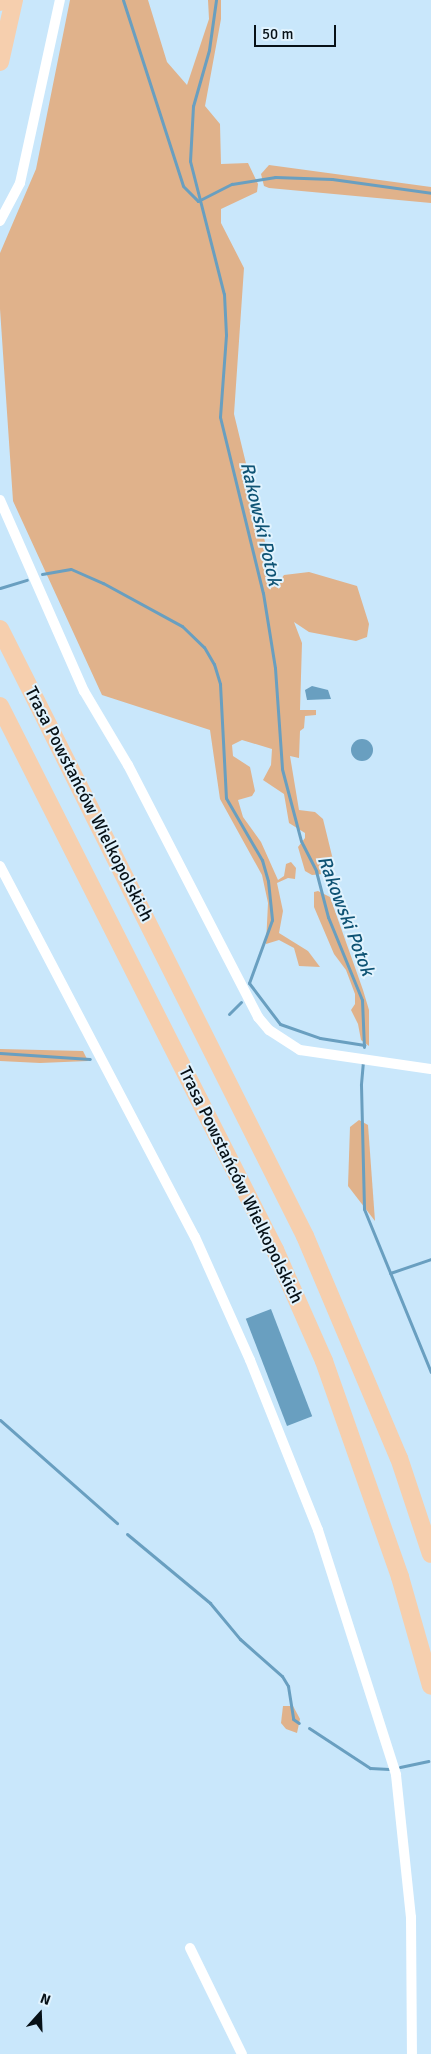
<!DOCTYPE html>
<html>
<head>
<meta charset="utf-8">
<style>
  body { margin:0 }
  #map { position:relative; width:431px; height:2054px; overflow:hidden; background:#c9e7fb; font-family:Signika,sans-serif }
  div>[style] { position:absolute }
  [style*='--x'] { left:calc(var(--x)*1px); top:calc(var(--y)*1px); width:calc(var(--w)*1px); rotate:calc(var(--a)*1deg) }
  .green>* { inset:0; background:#e0b28b }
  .water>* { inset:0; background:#699fc0; transform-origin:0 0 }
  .round { border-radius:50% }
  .stream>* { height:3px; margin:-1.5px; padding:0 1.5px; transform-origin:1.5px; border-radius:1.5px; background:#699fc0 }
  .minor>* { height:10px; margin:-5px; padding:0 5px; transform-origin:5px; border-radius:5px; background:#fff }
  .motorway>* { height:18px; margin:-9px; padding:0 9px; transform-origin:9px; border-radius:9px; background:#f6cfae }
  span { translate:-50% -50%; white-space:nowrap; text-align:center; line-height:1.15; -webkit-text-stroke:4px #e1f3fe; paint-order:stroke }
  .street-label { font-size:18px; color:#071117 }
  .water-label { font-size:19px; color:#0e5374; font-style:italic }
  .north { position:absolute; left:15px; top:1989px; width:50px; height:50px; -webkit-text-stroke:4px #e1f3fe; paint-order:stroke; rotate:20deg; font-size:14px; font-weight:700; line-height:20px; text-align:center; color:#071117 }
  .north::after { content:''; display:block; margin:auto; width:18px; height:22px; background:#071117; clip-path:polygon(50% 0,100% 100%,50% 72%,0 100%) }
  .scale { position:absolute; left:254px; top:25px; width:82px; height:22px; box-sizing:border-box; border:2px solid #071117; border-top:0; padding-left:6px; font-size:15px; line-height:18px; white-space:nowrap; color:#071117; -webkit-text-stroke:4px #e1f3fe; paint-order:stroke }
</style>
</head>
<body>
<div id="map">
  <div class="green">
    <i style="clip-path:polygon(70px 0,148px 0,167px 62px,187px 85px,209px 19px,208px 0,221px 0,221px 19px,205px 106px,220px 124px,221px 164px,248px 163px,258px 184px,257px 192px,221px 209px,221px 223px,244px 268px,234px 414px,267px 550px,279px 582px,284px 575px,309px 572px,357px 586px,369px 624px,367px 637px,356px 641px,309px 632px,294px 622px,302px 643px,300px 710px,316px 710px,316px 715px,305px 716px,304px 728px,300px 731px,299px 758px,290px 756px,299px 810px,315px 812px,323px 819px,334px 864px,323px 874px,312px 875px,305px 871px,298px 847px,305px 838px,305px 833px,289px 823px,284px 794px,263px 780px,271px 765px,272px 749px,242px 740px,232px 745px,233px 756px,250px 767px,255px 791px,252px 796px,238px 800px,243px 817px,261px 842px,278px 880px,284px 876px,286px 864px,291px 862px,296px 868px,295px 879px,288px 878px,277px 883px,283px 911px,279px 933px,308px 951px,320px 967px,299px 966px,294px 948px,279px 940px,266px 944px,268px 903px,262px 875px,220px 799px,210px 730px,102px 695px,13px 501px,0 309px,0 253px,36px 169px)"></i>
    <i style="clip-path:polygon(269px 165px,431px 187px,431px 203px,269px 188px,264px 186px,261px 174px)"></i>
    <i style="clip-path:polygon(318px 891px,330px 897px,363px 990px,369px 1010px,369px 1046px,361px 1040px,358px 1024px,351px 1010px,355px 1004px,355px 994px,346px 970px,334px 954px,314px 907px,314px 892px)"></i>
    <i style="clip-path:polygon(0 1049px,83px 1051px,88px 1061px,40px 1063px,0 1061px)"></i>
    <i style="clip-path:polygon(359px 1120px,368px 1125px,375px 1221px,348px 1186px,350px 1127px)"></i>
    <i style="clip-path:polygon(283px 1706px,293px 1706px,300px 1719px,297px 1733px,286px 1729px,281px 1723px)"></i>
  </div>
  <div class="water">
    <i style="clip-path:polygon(312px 686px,328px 690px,331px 699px,307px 700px,305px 690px)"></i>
    <i class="round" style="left:351px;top:739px;width:22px;height:22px"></i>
    <i style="left:271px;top:1309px;width:115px;height:27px;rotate:69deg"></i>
  </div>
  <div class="stream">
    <i style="--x:123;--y:0;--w:195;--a:72.1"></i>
    <i style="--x:183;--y:186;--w:21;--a:45"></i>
    <i style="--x:198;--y:201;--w:38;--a:-27"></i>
    <i style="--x:232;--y:184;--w:44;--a:-9.2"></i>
    <i style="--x:275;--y:177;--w:57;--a:2"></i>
    <i style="--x:332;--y:179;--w:100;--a:8"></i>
    <i style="--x:216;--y:0;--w:50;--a:98"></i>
    <i style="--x:209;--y:50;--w:58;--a:105.9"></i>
    <i style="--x:193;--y:106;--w:55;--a:93.1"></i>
    <i style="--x:190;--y:161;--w:137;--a:75.7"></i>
    <i style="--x:224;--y:294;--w:41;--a:87.2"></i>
    <i style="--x:226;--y:335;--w:82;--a:94.2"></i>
    <i style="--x:220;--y:417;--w:181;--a:76.3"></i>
    <i style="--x:263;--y:593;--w:76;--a:80.9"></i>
    <i style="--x:275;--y:668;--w:101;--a:86"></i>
    <i style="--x:282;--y:769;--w:74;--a:75.2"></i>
    <i style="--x:301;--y:841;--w:34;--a:63"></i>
    <i style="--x:316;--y:871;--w:48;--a:75.4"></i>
    <i style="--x:328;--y:917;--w:90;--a:67.7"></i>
    <i style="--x:362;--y:1000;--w:47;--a:87.6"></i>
    <i style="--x:42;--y:574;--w:29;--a:-10"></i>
    <i style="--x:71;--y:569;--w:35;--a:24"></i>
    <i style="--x:103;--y:583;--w:90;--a:28.6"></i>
    <i style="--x:182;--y:626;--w:30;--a:44"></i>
    <i style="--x:204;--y:647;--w:20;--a:60"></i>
    <i style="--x:214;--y:664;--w:21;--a:73"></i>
    <i style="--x:220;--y:684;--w:114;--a:87"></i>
    <i style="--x:226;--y:798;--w:72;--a:59.9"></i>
    <i style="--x:262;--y:860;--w:22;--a:74"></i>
    <i style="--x:268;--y:881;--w:39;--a:84"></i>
    <i style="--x:272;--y:920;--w:67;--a:110.1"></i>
    <i style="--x:249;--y:983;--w:51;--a:52.9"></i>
    <i style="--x:280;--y:1024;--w:42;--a:19.3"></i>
    <i style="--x:320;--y:1038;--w:45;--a:9"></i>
    <i style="--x:0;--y:588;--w:28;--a:-17"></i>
    <i style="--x:229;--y:1014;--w:17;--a:-45"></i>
    <i style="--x:0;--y:1053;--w:90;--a:3.8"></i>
    <i style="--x:363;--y:1061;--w:24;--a:95"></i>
    <i style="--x:361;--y:1085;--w:124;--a:88.6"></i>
    <i style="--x:364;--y:1209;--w:176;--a:67.7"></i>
    <i style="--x:390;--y:1273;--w:43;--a:-18.9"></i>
    <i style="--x:0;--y:1420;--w:156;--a:41.4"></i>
    <i style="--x:127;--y:1534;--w:108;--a:39.7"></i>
    <i style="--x:210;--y:1603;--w:47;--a:50.2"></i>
    <i style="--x:240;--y:1639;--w:56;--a:41.4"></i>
    <i style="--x:282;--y:1676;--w:12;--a:59"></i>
    <i style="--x:288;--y:1686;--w:33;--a:81"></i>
    <i style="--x:293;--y:1719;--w:7;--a:34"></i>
    <i style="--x:309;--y:1728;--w:73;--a:33.3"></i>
    <i style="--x:370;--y:1768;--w:19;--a:3"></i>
    <i style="--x:400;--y:1767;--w:29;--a:-12"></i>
  </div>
  <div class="minor">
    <i style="--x:0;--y:221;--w:43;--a:-62.2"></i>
    <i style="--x:20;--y:183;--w:187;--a:-77.7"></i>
    <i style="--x:0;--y:500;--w:209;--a:66.3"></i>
    <i style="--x:84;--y:691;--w:86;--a:59.3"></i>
    <i style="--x:128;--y:765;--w:284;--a:62.7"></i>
    <i style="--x:258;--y:1017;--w:17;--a:50"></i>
    <i style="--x:269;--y:1030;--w:37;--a:33"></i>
    <i style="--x:300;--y:1050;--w:132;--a:8.3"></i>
    <i style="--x:0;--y:866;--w:419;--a:62.3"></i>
    <i style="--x:195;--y:1237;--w:135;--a:65.9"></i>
    <i style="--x:250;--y:1360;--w:183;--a:68.2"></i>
    <i style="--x:318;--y:1530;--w:257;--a:72.3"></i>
    <i style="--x:396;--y:1775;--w:143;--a:84"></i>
    <i style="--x:411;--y:1917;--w:137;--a:89.6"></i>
    <i style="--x:190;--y:1948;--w:118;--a:63.9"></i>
  </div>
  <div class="motorway">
    <i style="--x:0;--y:2;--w:2;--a:-90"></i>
    <i style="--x:0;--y:62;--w:64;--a:-77.3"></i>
    <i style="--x:0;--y:629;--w:679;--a:63.32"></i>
    <i style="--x:305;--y:1236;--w:241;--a:67.1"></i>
    <i style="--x:399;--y:1458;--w:101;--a:71.6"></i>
    <i style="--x:0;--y:706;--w:610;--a:63.18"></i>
    <i style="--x:275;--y:1250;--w:121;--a:66.2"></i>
    <i style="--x:324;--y:1361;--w:229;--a:70.6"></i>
    <i style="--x:400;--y:1577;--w:113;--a:74.1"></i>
  </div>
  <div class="street-label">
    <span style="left:89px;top:804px;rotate:63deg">Trasa Powstańców Wielkopolskich</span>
    <span style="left:241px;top:1185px;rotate:64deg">Trasa Powstańców Wielkopolskich</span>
  </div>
  <div class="water-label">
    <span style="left:260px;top:524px;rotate:77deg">Rakowski Potok</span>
    <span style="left:345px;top:916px;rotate:69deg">Rakowski Potok</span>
  </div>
  <div class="north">N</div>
  <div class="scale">50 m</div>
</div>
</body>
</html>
